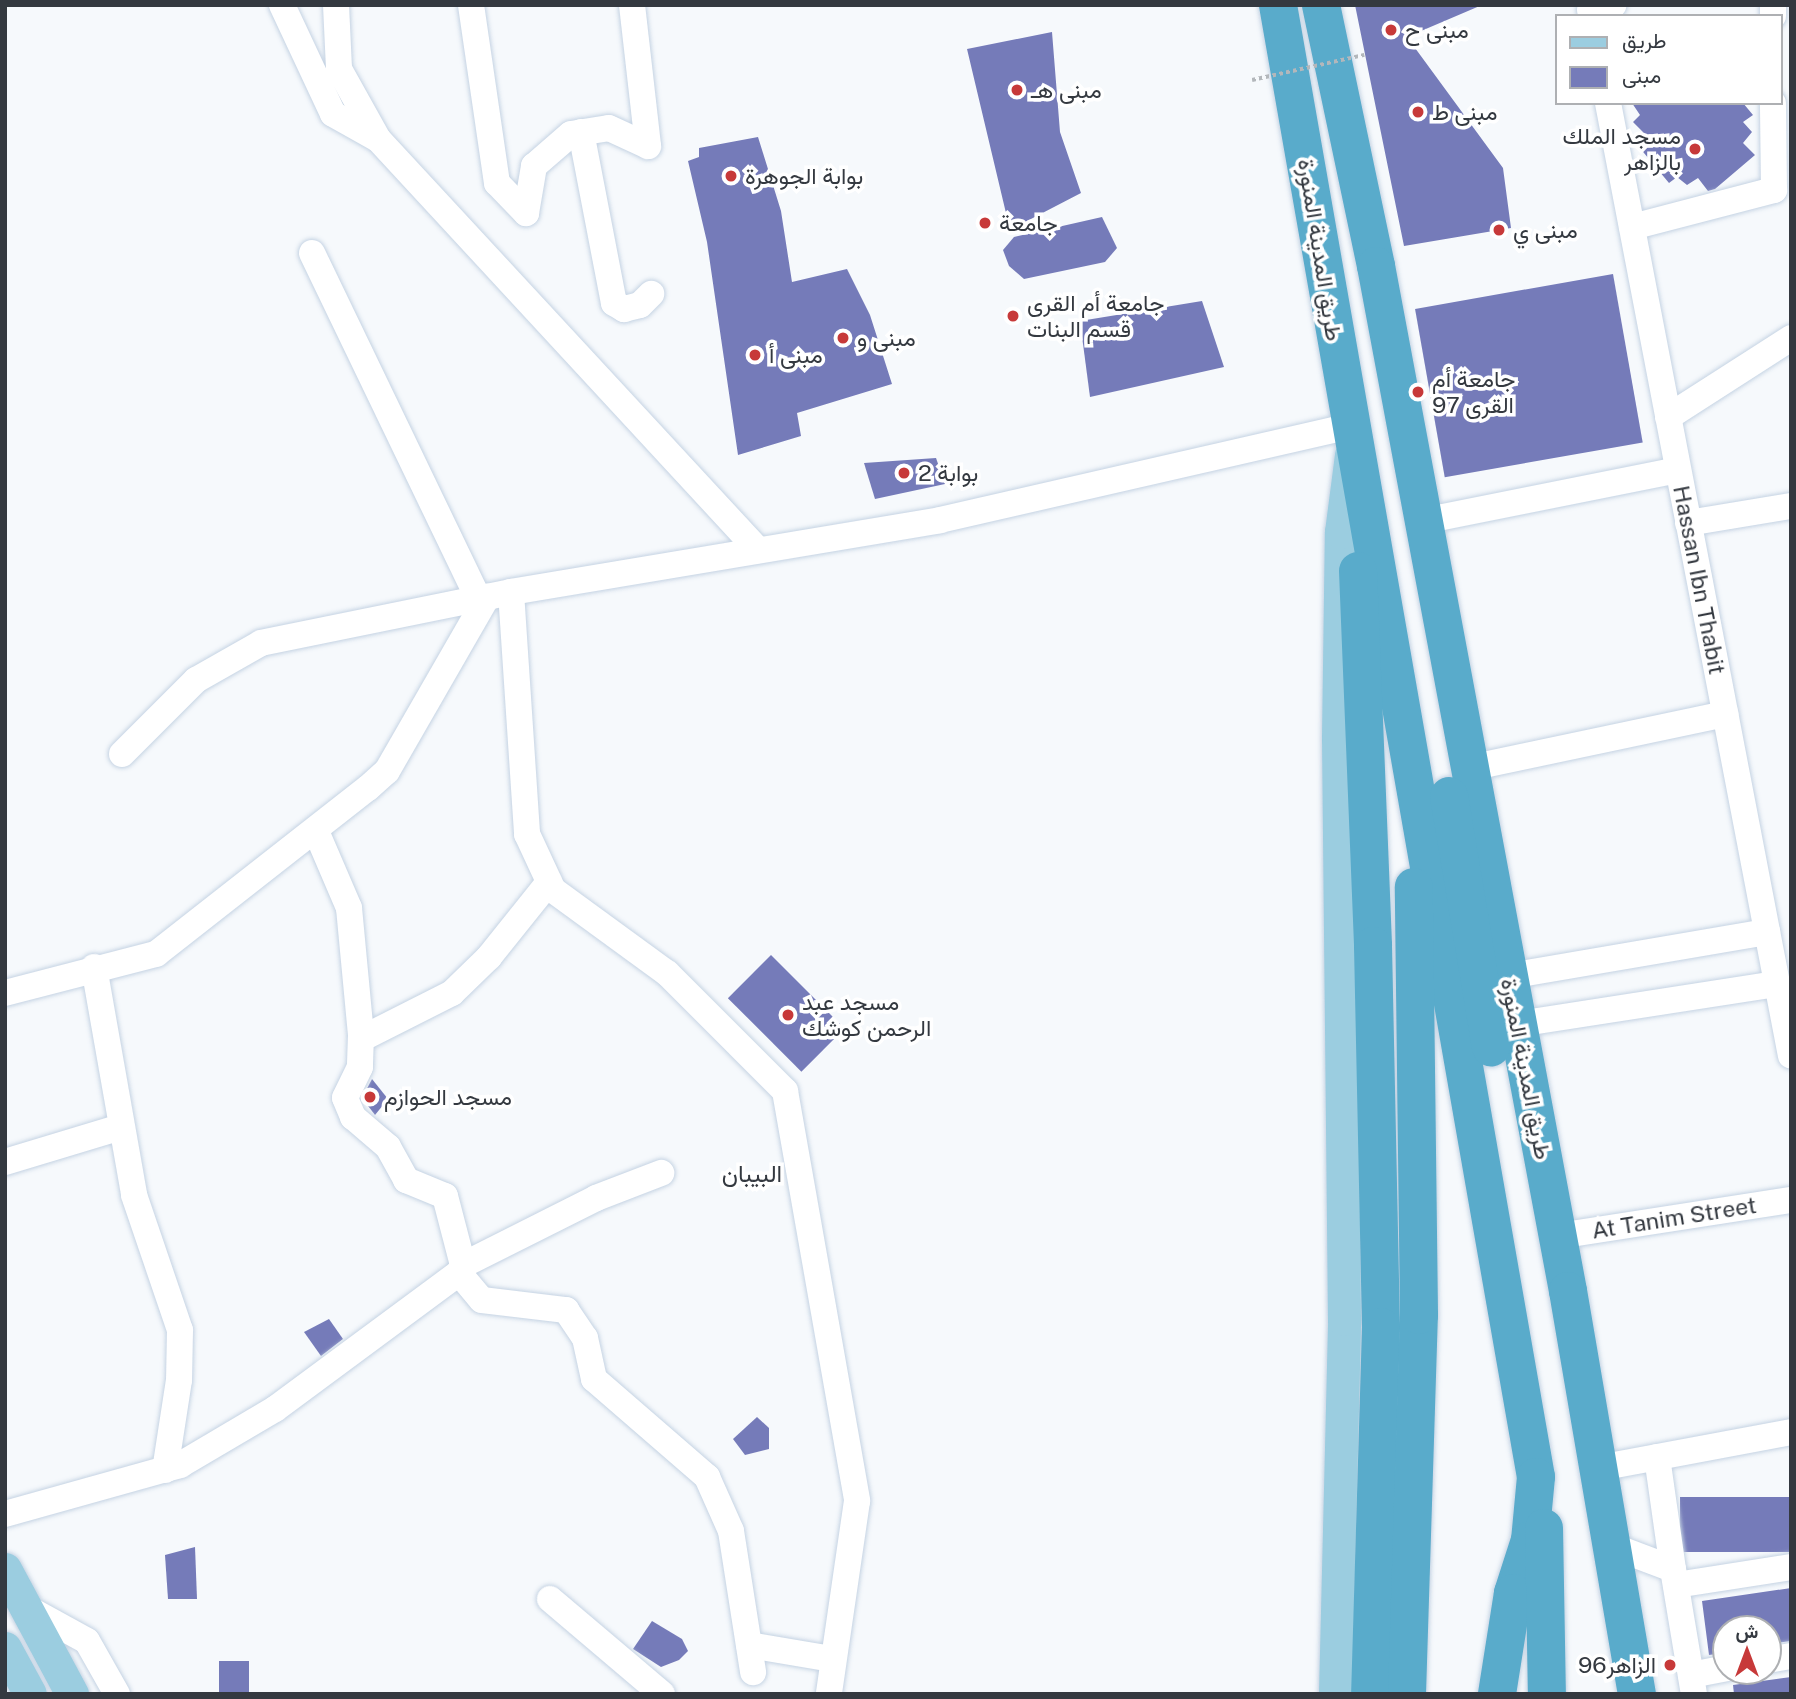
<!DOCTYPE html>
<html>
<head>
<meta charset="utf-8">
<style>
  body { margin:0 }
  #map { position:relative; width:1796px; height:1699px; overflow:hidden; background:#f6f9fc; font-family:"Public Sans",Vazirmatn,sans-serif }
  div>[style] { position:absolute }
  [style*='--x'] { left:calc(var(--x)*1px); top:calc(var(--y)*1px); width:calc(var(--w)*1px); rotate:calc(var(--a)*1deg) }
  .building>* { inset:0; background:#757bb9; transform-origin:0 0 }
  .path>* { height:3.5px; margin-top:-1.75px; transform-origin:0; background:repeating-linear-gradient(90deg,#b3b7bb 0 3.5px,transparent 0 7px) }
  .roads { filter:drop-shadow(0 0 2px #c5d3e3) drop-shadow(0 0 2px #c5d3e3) }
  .minor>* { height:26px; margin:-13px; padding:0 13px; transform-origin:13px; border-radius:13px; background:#fff }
  .major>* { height:33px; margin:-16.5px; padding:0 16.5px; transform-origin:16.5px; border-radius:16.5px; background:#9bcde0 }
  .highway>* { height:38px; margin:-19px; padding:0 19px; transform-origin:19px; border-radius:19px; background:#59abcb }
  .path-bridge>* { height:3.5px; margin-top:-1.75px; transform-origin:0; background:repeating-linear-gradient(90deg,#b3b7bb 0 3.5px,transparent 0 7px) }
  .dots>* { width:19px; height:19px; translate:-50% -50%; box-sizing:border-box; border:4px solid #fff; border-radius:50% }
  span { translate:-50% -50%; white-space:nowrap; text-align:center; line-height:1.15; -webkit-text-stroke:7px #fff; paint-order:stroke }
  .poi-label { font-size:23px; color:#343940 }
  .left { translate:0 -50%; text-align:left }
  .right { translate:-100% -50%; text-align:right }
  .street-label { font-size:23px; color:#343940 }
  .neighbourhood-label { font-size:24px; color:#343940 }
  .frame { position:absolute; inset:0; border:7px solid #343940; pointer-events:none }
  .legend { position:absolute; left:1555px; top:14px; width:228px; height:91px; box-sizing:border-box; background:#fff; border:2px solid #aeb0b3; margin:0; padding:9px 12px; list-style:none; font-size:21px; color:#343940 }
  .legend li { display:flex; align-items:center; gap:14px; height:35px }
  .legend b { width:35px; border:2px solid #aeb0b3 }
  .north { position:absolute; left:1712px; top:1615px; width:70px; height:70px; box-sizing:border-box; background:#fff; border:2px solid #aeb0b3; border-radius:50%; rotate:0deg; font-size:19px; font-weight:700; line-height:28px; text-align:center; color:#343940 }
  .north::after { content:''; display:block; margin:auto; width:24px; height:32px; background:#c73939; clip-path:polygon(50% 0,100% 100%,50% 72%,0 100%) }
</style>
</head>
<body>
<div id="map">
  <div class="building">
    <i style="clip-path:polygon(1355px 5px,1482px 5px,1407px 37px,1503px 168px,1511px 228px,1404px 246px)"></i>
    <i style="clip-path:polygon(1052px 32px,1060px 132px,1081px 193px,1010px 230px,967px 49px)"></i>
    <i style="clip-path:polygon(1632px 103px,1743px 103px,1753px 115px,1743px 122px,1752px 132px,1743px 143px,1755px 155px,1715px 189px,1708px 191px,1698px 178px,1687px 185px,1677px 177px,1669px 183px,1634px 141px,1643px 132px,1633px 122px,1640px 115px)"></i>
    <i style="clip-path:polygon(758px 137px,781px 211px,792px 282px,847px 269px,870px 315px,892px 384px,797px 413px,801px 436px,738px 455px,707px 242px,688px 161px,699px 157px,699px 148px)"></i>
    <i style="clip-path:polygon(1102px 217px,1117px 248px,1105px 262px,1024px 279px,1009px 266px,1003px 250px,1014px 237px)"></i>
    <i style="left:1613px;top:274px;width:171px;height:201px;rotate:80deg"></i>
    <i style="clip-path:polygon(1202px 301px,1224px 367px,1090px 397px,1080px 321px)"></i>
    <i style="clip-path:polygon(936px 458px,945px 484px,875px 499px,864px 463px)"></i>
    <i style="left:771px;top:955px;width:104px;height:61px;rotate:45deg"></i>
    <i style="clip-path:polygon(372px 1079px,388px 1099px,375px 1115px,362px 1098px)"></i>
    <i style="clip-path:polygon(329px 1319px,343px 1339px,321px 1356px,304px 1332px)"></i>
    <i style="clip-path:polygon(757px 1417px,769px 1428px,769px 1449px,745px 1455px,733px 1439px)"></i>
    <i style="left:1791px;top:1497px;width:55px;height:111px;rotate:90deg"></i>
    <i style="clip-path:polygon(195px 1547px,197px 1599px,168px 1599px,165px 1555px)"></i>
    <i style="clip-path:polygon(1791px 1588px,1791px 1641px,1768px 1644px,1768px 1629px,1726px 1629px,1726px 1653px,1709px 1655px,1702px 1601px)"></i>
    <i style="clip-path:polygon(652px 1621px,682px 1639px,688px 1651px,679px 1660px,661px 1667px,633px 1649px)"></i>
    <i style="left:219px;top:1661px;width:30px;height:33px"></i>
    <i style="clip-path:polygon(1791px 1677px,1791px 1694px,1734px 1694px,1733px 1685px)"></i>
  </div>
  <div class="path">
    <i style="--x:544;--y:5;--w:1;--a:90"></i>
  </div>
  <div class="roads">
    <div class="minor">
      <i style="--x:282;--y:5;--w:120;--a:64.9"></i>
      <i style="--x:333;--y:114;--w:49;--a:29.2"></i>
      <i style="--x:336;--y:5;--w:64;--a:87.3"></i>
      <i style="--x:339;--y:69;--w:80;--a:60.9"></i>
      <i style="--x:378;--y:139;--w:560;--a:47.24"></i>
      <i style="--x:471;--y:5;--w:180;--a:81.7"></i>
      <i style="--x:497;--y:183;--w:42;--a:46"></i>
      <i style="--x:632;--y:5;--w:142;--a:83.5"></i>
      <i style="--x:1773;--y:5;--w:11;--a:90"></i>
      <i style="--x:1590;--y:10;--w:24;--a:-12"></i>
      <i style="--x:1608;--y:103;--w:970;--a:79.13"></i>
      <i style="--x:581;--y:132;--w:174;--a:79.1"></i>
      <i style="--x:614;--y:303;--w:12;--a:31"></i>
      <i style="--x:624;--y:309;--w:16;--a:-14"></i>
      <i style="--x:640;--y:305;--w:16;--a:-45"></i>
      <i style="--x:526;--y:213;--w:48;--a:-80.3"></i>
      <i style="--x:534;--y:166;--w:49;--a:-40.9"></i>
      <i style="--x:571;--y:134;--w:38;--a:-9"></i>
      <i style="--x:609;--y:128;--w:43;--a:24.8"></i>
      <i style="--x:1632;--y:227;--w:147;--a:-14.6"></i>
      <i style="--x:1774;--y:190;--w:87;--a:-90.7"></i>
      <i style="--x:312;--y:253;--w:383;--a:64.3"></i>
      <i style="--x:1668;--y:417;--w:146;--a:-32.7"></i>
      <i style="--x:1423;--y:521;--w:260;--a:-11.3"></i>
      <i style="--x:1688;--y:523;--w:104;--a:-9.4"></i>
      <i style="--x:511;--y:592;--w:243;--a:86.2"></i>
      <i style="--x:527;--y:834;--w:62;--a:65.1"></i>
      <i style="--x:553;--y:890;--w:141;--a:36.1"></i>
      <i style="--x:667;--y:973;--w:167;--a:45"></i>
      <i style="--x:785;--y:1091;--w:416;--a:80"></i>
      <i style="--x:857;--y:1501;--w:195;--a:98.3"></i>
      <i style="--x:122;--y:754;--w:105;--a:-45"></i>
      <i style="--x:196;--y:680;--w:75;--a:-29.6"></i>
      <i style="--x:261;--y:643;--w:255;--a:-11.5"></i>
      <i style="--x:511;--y:592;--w:435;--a:-9.5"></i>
      <i style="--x:940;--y:520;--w:420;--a:-12.9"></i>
      <i style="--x:1469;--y:768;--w:262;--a:-11.9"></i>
      <i style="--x:316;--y:831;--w:84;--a:66.8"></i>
      <i style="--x:349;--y:908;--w:128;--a:84.6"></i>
      <i style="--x:361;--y:1035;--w:32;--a:92"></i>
      <i style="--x:360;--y:1067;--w:34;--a:116"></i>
      <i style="--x:345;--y:1098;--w:21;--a:67"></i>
      <i style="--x:353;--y:1117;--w:46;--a:40.6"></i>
      <i style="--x:388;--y:1147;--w:38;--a:61"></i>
      <i style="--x:406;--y:1180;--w:42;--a:22.3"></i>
      <i style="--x:445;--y:1196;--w:71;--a:75.4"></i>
      <i style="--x:94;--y:967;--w:231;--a:80"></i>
      <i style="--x:134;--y:1195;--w:143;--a:71.2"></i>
      <i style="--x:180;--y:1330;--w:50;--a:91.1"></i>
      <i style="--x:179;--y:1380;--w:91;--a:98.8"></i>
      <i style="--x:1509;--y:976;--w:262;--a:-9.7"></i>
      <i style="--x:5;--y:993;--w:156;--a:-14.5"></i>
      <i style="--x:156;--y:954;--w:269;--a:-38.1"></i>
      <i style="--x:368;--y:788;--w:25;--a:-42"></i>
      <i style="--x:387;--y:771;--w:201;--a:-60.1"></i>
      <i style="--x:1518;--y:1024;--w:262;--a:-8.8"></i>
      <i style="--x:361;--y:1039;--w:102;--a:-26.8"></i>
      <i style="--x:452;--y:993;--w:52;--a:-44.2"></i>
      <i style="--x:489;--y:957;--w:96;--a:-51.3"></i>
      <i style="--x:5;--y:1162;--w:121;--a:-16.8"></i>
      <i style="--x:1558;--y:1236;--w:236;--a:-8.8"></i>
      <i style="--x:459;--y:1273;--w:35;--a:50"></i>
      <i style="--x:482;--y:1300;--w:85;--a:6.8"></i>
      <i style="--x:566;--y:1310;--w:34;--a:56"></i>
      <i style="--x:585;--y:1338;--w:42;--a:77.6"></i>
      <i style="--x:594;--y:1379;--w:150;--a:40.9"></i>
      <i style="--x:707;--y:1477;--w:59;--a:66"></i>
      <i style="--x:731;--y:1531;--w:143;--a:81.1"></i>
      <i style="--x:1657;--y:1457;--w:113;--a:81.9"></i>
      <i style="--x:1599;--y:1468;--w:195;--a:-10.6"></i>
      <i style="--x:5;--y:1514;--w:182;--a:-15.6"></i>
      <i style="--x:180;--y:1465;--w:110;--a:-30.5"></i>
      <i style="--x:275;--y:1409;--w:229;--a:-36.5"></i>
      <i style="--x:459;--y:1273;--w:9;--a:-63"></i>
      <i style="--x:463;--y:1265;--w:149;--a:-26.7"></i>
      <i style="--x:596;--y:1198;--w:70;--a:-21"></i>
      <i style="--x:1612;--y:1546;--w:65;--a:20.7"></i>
      <i style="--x:1673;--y:1569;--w:127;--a:80.5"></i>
      <i style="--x:1676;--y:1585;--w:116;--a:-8.9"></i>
      <i style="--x:550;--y:1599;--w:147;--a:40.3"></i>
      <i style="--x:27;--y:1608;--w:68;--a:28.8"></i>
      <i style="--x:87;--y:1641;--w:61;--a:60.5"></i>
      <i style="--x:749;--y:1645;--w:84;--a:9.6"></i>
      <i style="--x:1768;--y:1660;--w:23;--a:-10"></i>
      <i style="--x:1691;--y:1675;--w:36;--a:-11"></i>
    </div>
    <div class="major">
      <i style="--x:5;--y:1569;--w:142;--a:61.8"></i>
      <i style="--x:5;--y:1648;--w:52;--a:61.5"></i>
      <i style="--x:1335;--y:1694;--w:375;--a:-88.6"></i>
      <i style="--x:1344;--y:1319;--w:581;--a:-90.59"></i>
      <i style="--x:1338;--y:738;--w:206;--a:-89.2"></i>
      <i style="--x:1341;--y:532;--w:78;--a:-82.6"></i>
    </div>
    <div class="highway">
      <i style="--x:1278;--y:5;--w:1494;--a:80.06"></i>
      <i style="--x:1536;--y:1477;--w:63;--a:95.4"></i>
      <i style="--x:1530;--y:1540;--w:56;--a:107.8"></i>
      <i style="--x:1513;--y:1593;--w:102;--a:99"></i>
      <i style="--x:1321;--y:5;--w:267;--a:78.1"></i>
      <i style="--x:1376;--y:266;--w:1043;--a:79.39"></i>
      <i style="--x:1568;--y:1291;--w:409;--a:80.3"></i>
      <i style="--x:1358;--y:571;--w:375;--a:87.7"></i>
      <i style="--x:1373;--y:946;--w:381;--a:88.8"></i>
      <i style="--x:1381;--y:1327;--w:367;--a:91.7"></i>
      <i style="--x:1449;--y:796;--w:255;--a:80.5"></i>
      <i style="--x:1544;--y:1528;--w:166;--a:89"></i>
      <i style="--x:1407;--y:1694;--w:379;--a:-88.2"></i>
      <i style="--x:1419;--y:1315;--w:428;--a:-90.7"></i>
    </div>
  </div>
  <div class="path-bridge">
    <i style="--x:1252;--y:80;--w:115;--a:-12.6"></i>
  </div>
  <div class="dots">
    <i style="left:1391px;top:30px;background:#c73939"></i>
    <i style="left:1017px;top:90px;background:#c73939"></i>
    <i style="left:1418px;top:112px;background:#c73939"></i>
    <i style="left:1695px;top:149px;background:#c73939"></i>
    <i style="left:731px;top:176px;background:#c73939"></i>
    <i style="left:985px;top:223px;background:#c73939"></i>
    <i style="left:1499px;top:230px;background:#c73939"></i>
    <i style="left:1013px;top:316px;background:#c73939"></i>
    <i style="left:843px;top:338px;background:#c73939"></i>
    <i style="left:755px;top:355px;background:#c73939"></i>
    <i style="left:1418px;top:392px;background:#c73939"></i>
    <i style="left:904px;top:473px;background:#c73939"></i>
    <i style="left:788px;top:1015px;background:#c73939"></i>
    <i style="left:370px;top:1097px;background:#c73939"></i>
    <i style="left:1670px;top:1665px;background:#c73939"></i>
  </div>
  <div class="poi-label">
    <span class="left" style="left:1405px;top:30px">مبنى ح</span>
    <span class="left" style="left:1031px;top:90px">مبنى هـ</span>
    <span class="left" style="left:1432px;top:112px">مبنى ط</span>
    <span class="right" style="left:1681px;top:149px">مسجد الملك<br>بالزاهر</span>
    <span class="left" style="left:745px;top:176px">بوابة الجوهرة</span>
    <span class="left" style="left:999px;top:223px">جامعة</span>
    <span class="left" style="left:1513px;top:230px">مبنى ي</span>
    <span class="left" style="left:1027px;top:316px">جامعة أم القرى<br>قسم البنات</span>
    <span class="left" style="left:857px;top:338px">مبنى و</span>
    <span class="left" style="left:769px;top:355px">مبنى أ</span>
    <span class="left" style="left:1432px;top:392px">جامعة أم<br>القرى 97</span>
    <span class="left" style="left:918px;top:473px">بوابة 2</span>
    <span class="left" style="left:802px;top:1015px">مسجد عبد<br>الرحمن كوشك</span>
    <span class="left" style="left:384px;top:1097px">مسجد الحوازم</span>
    <span class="right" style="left:1656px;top:1665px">الزاهر96</span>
  </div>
  <div class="street-label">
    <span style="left:1320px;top:250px;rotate:81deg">طريق المدينة المنورة</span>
    <span style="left:1699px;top:580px;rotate:79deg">Hassan Ibn Thabit</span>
    <span style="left:1526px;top:1069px;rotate:79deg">طريق المدينة المنورة</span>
    <span style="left:1674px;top:1218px;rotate:-9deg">At Tanim Street</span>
  </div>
  <div class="neighbourhood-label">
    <span style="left:752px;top:1174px">البيبان</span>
  </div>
  <div class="frame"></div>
  <ul class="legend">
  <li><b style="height:9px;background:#9bcde0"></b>طريق</li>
  <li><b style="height:19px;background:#757bb9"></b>مبنى</li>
  </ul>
  <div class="north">ش</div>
</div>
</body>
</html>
